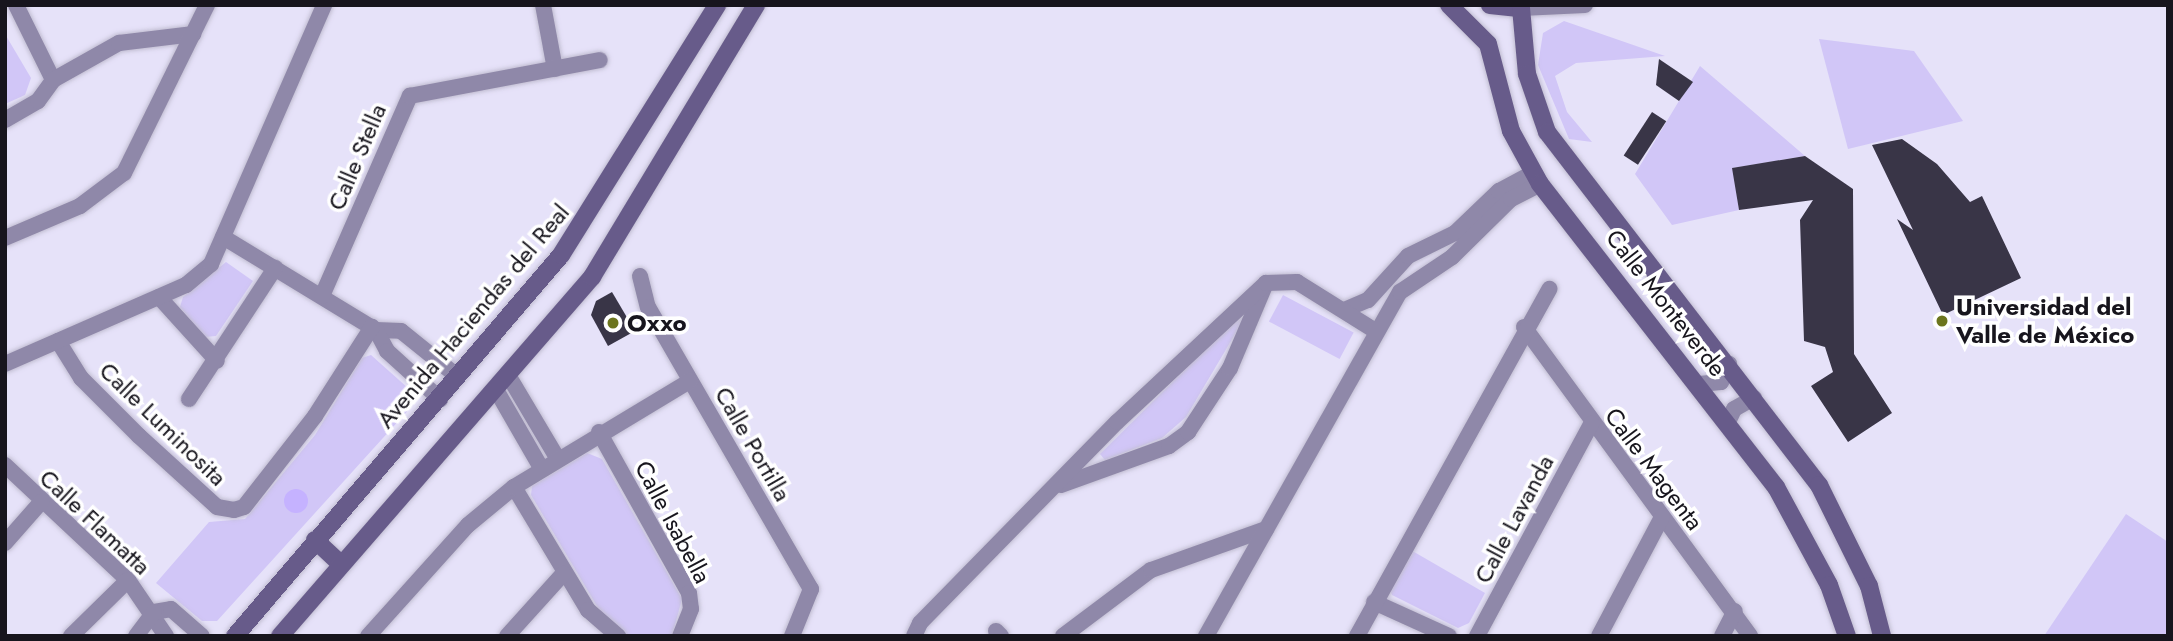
<!DOCTYPE html>
<html>
<head>
<meta charset="utf-8">
<style>
  body { margin:0 }
  #map { position:relative; width:2173px; height:641px; overflow:hidden; background:#e6e2f9; font-family:Jost,sans-serif }
  div>[style] { position:absolute }
  [style*='--x'] { left:calc(var(--x)*1px); top:calc(var(--y)*1px); width:calc(var(--w)*1px); rotate:calc(var(--a)*1deg) }
  .green>* { inset:0; background:#d1c6f7; transform-origin:0 0 }
  .water>* { inset:0; background:#c5b2ff }
  .round { border-radius:50% }
  .building>* { inset:0; background:#393547; transform-origin:0 0 }
  .roads { filter:drop-shadow(0 0 2px #c1bdd1) drop-shadow(0 0 2px #c1bdd1) }
  .minor>* { height:16px; margin:-8px; padding:0 8px; transform-origin:8px; border-radius:8px; background:#8f88a9 }
  .secondary>* { height:18px; margin:-9px; padding:0 9px; transform-origin:9px; border-radius:9px; background:#675b8a }
  .dots>* { width:19px; height:19px; translate:-50% -50%; box-sizing:border-box; border:4px solid #fff; border-radius:50% }
  span { translate:-50% -50%; white-space:nowrap; text-align:center; line-height:1.15; -webkit-text-stroke:7px #fff; paint-order:stroke }
  .street-label { font-size:24px; color:#17151d }
  .poi-label { font-size:24px; color:#17151d; font-weight:700 }
  .left { translate:0 -50%; text-align:left }
  .frame { position:absolute; inset:0; border:7px solid #17151d; pointer-events:none }
</style>
</head>
<body>
<div id="map">
  <div class="green">
    <i style="clip-path:polygon(1564px 21px,1665px 56px,1576px 63px,1555px 76px,1567px 112px,1592px 142px,1569px 139px,1538px 65px,1543px 33px)"></i>
    <i style="clip-path:polygon(5px 34px,31px 78px,25px 95px,5px 104px)"></i>
    <i style="clip-path:polygon(1819px 39px,1914px 51px,1963px 121px,1848px 149px)"></i>
    <i style="clip-path:polygon(1700px 66px,1805px 156px,1733px 168px,1739px 210px,1672px 225px,1635px 174px)"></i>
    <i style="clip-path:polygon(226px 262px,253px 281px,216px 336px,205px 337px,180px 307px,183px 297px)"></i>
    <i style="left:1283px;top:295px;width:80px;height:30px;rotate:28deg"></i>
    <i style="clip-path:polygon(1240px 315px,1244px 319px,1186px 417px,1162px 438px,1105px 460px,1100px 454px)"></i>
    <i style="clip-path:polygon(371px 355px,408px 388px,412px 406px,217px 621px,202px 621px,156px 583px,209px 522px,245px 519px,315px 435px,362px 358px)"></i>
    <i style="clip-path:polygon(587px 453px,602px 459px,682px 599px,672px 636px,629px 636px,604px 618px,531px 495px,532px 486px)"></i>
    <i style="clip-path:polygon(2126px 514px,2168px 542px,2168px 636px,2044px 636px)"></i>
    <i style="clip-path:polygon(1409px 549px,1485px 593px,1469px 623px,1458px 628px,1392px 595px,1389px 587px)"></i>
  </div>
  <div class="water">
    <i class="round" style="left:284px;top:489px;width:24px;height:24px"></i>
  </div>
  <div class="building">
    <i style="clip-path:polygon(1659px 59px,1693px 82px,1679px 101px,1656px 85px)"></i>
    <i style="left:1652px;top:112px;width:17px;height:52px;rotate:33deg"></i>
    <i style="clip-path:polygon(1902px 139px,1937px 164px,1970px 202px,1982px 196px,2021px 278px,1943px 315px,1897px 219px,1913px 230px,1872px 145px)"></i>
    <i style="clip-path:polygon(1805px 156px,1853px 189px,1854px 354px,1892px 413px,1848px 442px,1811px 386px,1833px 372px,1825px 347px,1804px 341px,1800px 220px,1813px 200px,1739px 210px,1732px 168px)"></i>
    <i style="clip-path:polygon(612px 292px,635px 331px,608px 346px,591px 315px,596px 301px)"></i>
  </div>
  <div class="roads">
    <div class="minor">
      <i style="--x:16;--y:5;--w:84;--a:63.7"></i>
      <i style="--x:543;--y:5;--w:65;--a:79.4"></i>
      <i style="--x:1521;--y:8;--w:64;--a:-2.7"></i>
      <i style="--x:5;--y:120;--w:38;--a:-30"></i>
      <i style="--x:38;--y:101;--w:26;--a:-54"></i>
      <i style="--x:53;--y:80;--w:76;--a:-29.3"></i>
      <i style="--x:119;--y:43;--w:75;--a:-6.9"></i>
      <i style="--x:223;--y:237;--w:179;--a:31.3"></i>
      <i style="--x:376;--y:330;--w:25;--a:2"></i>
      <i style="--x:401;--y:331;--w:73;--a:38.9"></i>
      <i style="--x:5;--y:238;--w:82;--a:-23.1"></i>
      <i style="--x:80;--y:206;--w:55;--a:-36.9"></i>
      <i style="--x:124;--y:173;--w:187;--a:-63.7"></i>
      <i style="--x:640;--y:276;--w:32;--a:76"></i>
      <i style="--x:648;--y:307;--w:326;--a:60"></i>
      <i style="--x:811;--y:589;--w:51;--a:112"></i>
      <i style="--x:322;--y:296;--w:219;--a:-66.3"></i>
      <i style="--x:410;--y:96;--w:193;--a:-10.7"></i>
      <i style="--x:159;--y:297;--w:86;--a:47.8"></i>
      <i style="--x:1344;--y:310;--w:26;--a:-23"></i>
      <i style="--x:1368;--y:300;--w:59;--a:-47.7"></i>
      <i style="--x:1408;--y:256;--w:52;--a:-26.1"></i>
      <i style="--x:1455;--y:233;--w:61;--a:-43.7"></i>
      <i style="--x:1499;--y:191;--w:38;--a:-28"></i>
      <i style="--x:1524;--y:327;--w:383;--a:53.8"></i>
      <i style="--x:376;--y:330;--w:24;--a:62"></i>
      <i style="--x:387;--y:351;--w:72;--a:42.2"></i>
      <i style="--x:58;--y:341;--w:44;--a:58.1"></i>
      <i style="--x:81;--y:378;--w:82;--a:45"></i>
      <i style="--x:139;--y:436;--w:105;--a:42.3"></i>
      <i style="--x:217;--y:507;--w:17;--a:10"></i>
      <i style="--x:234;--y:510;--w:10;--a:-17"></i>
      <i style="--x:244;--y:507;--w:115;--a:-52"></i>
      <i style="--x:315;--y:416;--w:106;--a:-57.4"></i>
      <i style="--x:5;--y:364;--w:197;--a:-23.6"></i>
      <i style="--x:186;--y:285;--w:33;--a:-40"></i>
      <i style="--x:211;--y:264;--w:283;--a:-66.4"></i>
      <i style="--x:508;--y:375;--w:94;--a:59.3"></i>
      <i style="--x:1699;--y:384;--w:22;--a:-5"></i>
      <i style="--x:1721;--y:382;--w:20;--a:-66"></i>
      <i style="--x:495;--y:388;--w:90;--a:60"></i>
      <i style="--x:189;--y:399;--w:157;--a:-56.7"></i>
      <i style="--x:1728;--y:422;--w:14;--a:-65"></i>
      <i style="--x:1734;--y:409;--w:23;--a:-29"></i>
      <i style="--x:599;--y:432;--w:184;--a:60.8"></i>
      <i style="--x:689;--y:593;--w:16;--a:83"></i>
      <i style="--x:691;--y:609;--w:29;--a:112"></i>
      <i style="--x:5;--y:465;--w:168;--a:43.1"></i>
      <i style="--x:128;--y:580;--w:68;--a:55.8"></i>
      <i style="--x:1061;--y:485;--w:115;--a:-19.9"></i>
      <i style="--x:1169;--y:446;--w:24;--a:-36"></i>
      <i style="--x:1188;--y:432;--w:77;--a:-56.7"></i>
      <i style="--x:1230;--y:368;--w:92;--a:-67"></i>
      <i style="--x:514;--y:487;--w:144;--a:59"></i>
      <i style="--x:588;--y:610;--w:40;--a:41"></i>
      <i style="--x:5;--y:543;--w:55;--a:-48.7"></i>
      <i style="--x:1374;--y:602;--w:82;--a:24.4"></i>
      <i style="--x:154;--y:612;--w:17;--a:-10"></i>
      <i style="--x:171;--y:609;--w:41;--a:41.1"></i>
      <i style="--x:996;--y:631;--w:7;--a:45"></i>
      <i style="--x:71;--y:636;--w:80;--a:-44.5"></i>
      <i style="--x:136;--y:636;--w:30;--a:-53"></i>
      <i style="--x:368;--y:636;--w:149;--a:-48"></i>
      <i style="--x:468;--y:525;--w:60;--a:-39.6"></i>
      <i style="--x:514;--y:487;--w:205;--a:-31.1"></i>
      <i style="--x:507;--y:636;--w:84;--a:-47.9"></i>
      <i style="--x:914;--y:636;--w:14;--a:-65"></i>
      <i style="--x:920;--y:623;--w:281;--a:-45.6"></i>
      <i style="--x:1117;--y:422;--w:204;--a:-43"></i>
      <i style="--x:1266;--y:283;--w:31;--a:-2"></i>
      <i style="--x:1297;--y:282;--w:94;--a:32"></i>
      <i style="--x:1063;--y:636;--w:110;--a:-36.9"></i>
      <i style="--x:1151;--y:570;--w:122;--a:-19.6"></i>
      <i style="--x:1206;--y:636;--w:395;--a:-60.6"></i>
      <i style="--x:1400;--y:292;--w:63;--a:-33.9"></i>
      <i style="--x:1452;--y:257;--w:83;--a:-44.5"></i>
      <i style="--x:1511;--y:199;--w:33;--a:-27"></i>
      <i style="--x:1357;--y:636;--w:397;--a:-61"></i>
      <i style="--x:1477;--y:636;--w:241;--a:-61.7"></i>
      <i style="--x:1599;--y:636;--w:135;--a:-62.1"></i>
      <i style="--x:1722;--y:636;--w:28;--a:-63"></i>
    </div>
    <div class="secondary">
      <i style="--x:1449;--y:5;--w:55;--a:45"></i>
      <i style="--x:1488;--y:44;--w:90;--a:75.2"></i>
      <i style="--x:1511;--y:131;--w:60;--a:61.3"></i>
      <i style="--x:1540;--y:184;--w:384;--a:52.1"></i>
      <i style="--x:1776;--y:487;--w:111;--a:61.6"></i>
      <i style="--x:1829;--y:585;--w:54;--a:70.6"></i>
      <i style="--x:1490;--y:5;--w:31;--a:6"></i>
      <i style="--x:1521;--y:8;--w:66;--a:84.8"></i>
      <i style="--x:1527;--y:74;--w:61;--a:71"></i>
      <i style="--x:1547;--y:132;--w:446;--a:52.4"></i>
      <i style="--x:1819;--y:485;--w:113;--a:63.7"></i>
      <i style="--x:1869;--y:586;--w:52;--a:75.4"></i>
      <i style="--x:315;--y:540;--w:35;--a:43"></i>
      <i style="--x:235;--y:636;--w:501;--a:-49.45"></i>
      <i style="--x:561;--y:255;--w:295;--a:-58"></i>
      <i style="--x:280;--y:636;--w:476;--a:-49"></i>
      <i style="--x:592;--y:277;--w:318;--a:-58.9"></i>
    </div>
  </div>
  <div class="dots">
    <i style="left:1942px;top:321px;background:#6c751e"></i>
    <i style="left:613px;top:323px;background:#6c751e"></i>
  </div>
  <div class="street-label">
    <span style="left:357px;top:157px;rotate:-67deg">Calle Stella</span>
    <span style="left:1666px;top:303px;rotate:52deg">Calle Monteverde</span>
    <span style="left:473px;top:316px;rotate:-50deg">Avenida Haciendas del Real</span>
    <span style="left:163px;top:424px;rotate:44deg">Calle Luminosita</span>
    <span style="left:753px;top:444px;rotate:60deg">Calle Portilla</span>
    <span style="left:1654px;top:469px;rotate:53deg">Calle Magenta</span>
    <span style="left:1514px;top:519px;rotate:-62deg">Calle Lavanda</span>
    <span style="left:95px;top:522px;rotate:43deg">Calle Flamatta</span>
    <span style="left:673px;top:522px;rotate:62deg">Calle Isabella</span>
  </div>
  <div class="poi-label">
    <span class="left" style="left:1956px;top:321px">Universidad del<br>Valle de México</span>
    <span class="left" style="left:627px;top:323px">Oxxo</span>
  </div>
  <div class="frame"></div>
</div>
</body>
</html>
